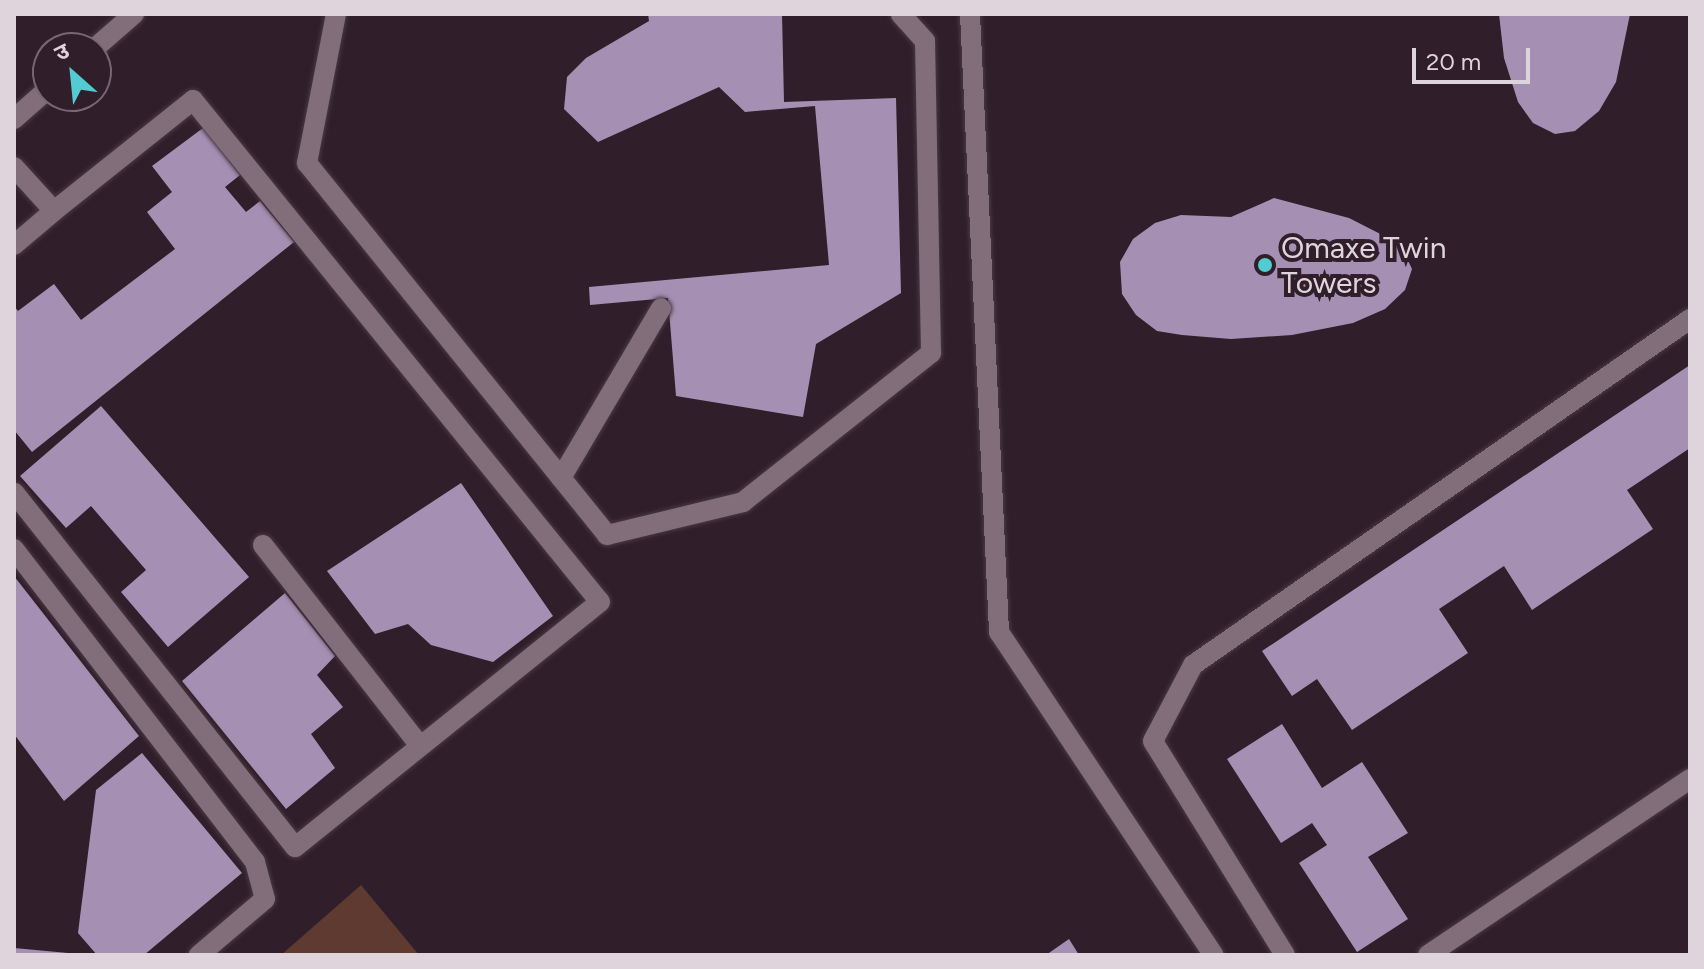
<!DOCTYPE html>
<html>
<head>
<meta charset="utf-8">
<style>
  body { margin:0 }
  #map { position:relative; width:1704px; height:969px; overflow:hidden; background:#301f2a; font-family:Figtree,"Noto Sans Devanagari",sans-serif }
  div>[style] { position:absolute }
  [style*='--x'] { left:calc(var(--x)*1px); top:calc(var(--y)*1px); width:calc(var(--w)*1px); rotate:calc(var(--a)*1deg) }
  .green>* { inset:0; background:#5f3a31 }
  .building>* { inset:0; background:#a590b4 }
  .roads { filter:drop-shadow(0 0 2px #473a43) drop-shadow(0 0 2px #473a43) }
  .minor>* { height:20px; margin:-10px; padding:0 10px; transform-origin:10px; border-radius:10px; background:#826e7b }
  .dots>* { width:22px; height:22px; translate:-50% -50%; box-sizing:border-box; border:4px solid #301f2a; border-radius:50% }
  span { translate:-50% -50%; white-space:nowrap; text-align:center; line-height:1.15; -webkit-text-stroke:8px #301f2a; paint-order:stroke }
  .poi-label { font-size:30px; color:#dfd4db }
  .left { translate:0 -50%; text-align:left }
  .frame { position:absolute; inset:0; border:16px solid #dfd4db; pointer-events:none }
  .north { position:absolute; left:32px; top:32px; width:80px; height:80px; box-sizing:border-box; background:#301f2a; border:2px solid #766771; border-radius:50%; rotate:333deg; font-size:22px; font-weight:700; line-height:32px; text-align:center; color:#dfd4db }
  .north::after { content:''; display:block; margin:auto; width:28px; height:36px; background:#52ccd0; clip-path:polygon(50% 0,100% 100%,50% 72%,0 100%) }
  .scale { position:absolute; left:1412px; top:48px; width:118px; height:36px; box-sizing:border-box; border:4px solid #dfd4db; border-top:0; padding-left:10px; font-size:24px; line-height:28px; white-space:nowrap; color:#dfd4db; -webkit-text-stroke:6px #301f2a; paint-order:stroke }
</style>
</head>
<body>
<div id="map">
  <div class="green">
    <i style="clip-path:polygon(361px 885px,419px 955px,281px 955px)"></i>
  </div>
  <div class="building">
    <i style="clip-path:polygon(648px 14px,782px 14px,784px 102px,896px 98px,901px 293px,816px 344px,803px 417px,676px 396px,668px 298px,590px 305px,589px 287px,829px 265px,815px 106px,745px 112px,719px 87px,598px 142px,564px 109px,567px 77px,586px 58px,649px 21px)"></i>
    <i style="clip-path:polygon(1499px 14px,1630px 14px,1616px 82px,1599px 111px,1575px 131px,1555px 134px,1533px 123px,1518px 102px,1504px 58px)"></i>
    <i style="clip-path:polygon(203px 128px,240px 175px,225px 187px,246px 212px,260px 201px,294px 242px,32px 452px,14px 430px,14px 306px,18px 311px,54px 284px,81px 320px,175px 249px,147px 212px,172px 192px,152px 166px)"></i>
    <i style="clip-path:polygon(1274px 198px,1349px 218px,1400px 244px,1412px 269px,1405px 290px,1385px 309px,1353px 323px,1292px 335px,1231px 339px,1182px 335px,1157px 331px,1136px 315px,1122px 294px,1120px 262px,1133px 239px,1155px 223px,1181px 215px,1231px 217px)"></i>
    <i style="clip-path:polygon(1690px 365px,1690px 448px,1627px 490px,1653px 529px,1532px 610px,1504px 566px,1439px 609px,1468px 653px,1352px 730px,1317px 679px,1292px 696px,1262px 651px)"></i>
    <i style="clip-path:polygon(101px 406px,249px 577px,168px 647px,121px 592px,146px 570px,91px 506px,66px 528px,20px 476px)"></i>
    <i style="clip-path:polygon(461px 483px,553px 616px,493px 662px,431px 645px,408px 624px,375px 634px,327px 571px)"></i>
    <i style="clip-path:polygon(14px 576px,139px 736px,64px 801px,14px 734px)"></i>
    <i style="clip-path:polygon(285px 593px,335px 656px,317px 675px,343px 707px,311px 734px,335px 768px,286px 809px,182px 681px)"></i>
    <i style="clip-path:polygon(1282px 724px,1322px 788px,1362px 762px,1408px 833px,1368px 857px,1408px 919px,1357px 952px,1299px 863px,1327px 845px,1312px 823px,1281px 843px,1227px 759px)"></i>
    <i style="clip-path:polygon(142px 753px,242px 873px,144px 955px,97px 955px,78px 933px,96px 790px)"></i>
    <i style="clip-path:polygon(1069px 939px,1079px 955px,1046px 955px)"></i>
    <i style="clip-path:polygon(14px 948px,68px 953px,68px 955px,14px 955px)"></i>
  </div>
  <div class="roads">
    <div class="minor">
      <i style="--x:336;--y:14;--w:152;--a:101"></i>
      <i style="--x:307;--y:163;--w:478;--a:51.1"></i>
      <i style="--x:607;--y:535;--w:140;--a:-13.6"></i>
      <i style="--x:743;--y:502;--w:240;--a:-38.4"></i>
      <i style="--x:931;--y:353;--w:312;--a:-91.1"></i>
      <i style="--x:925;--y:41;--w:36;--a:-132"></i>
      <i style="--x:970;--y:14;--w:619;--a:87.31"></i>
      <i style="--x:999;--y:632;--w:388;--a:56.4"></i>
      <i style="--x:95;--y:48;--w:52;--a:-41.1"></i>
      <i style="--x:14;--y:119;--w:45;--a:-41.4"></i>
      <i style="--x:14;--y:167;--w:59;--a:47.7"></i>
      <i style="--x:54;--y:211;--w:178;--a:-38.6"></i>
      <i style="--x:193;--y:100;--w:646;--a:50.97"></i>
      <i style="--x:600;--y:602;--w:391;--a:141.2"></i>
      <i style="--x:295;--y:847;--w:452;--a:-128.4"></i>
      <i style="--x:14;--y:245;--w:52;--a:-40.4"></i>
      <i style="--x:561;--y:478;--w:197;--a:-59.5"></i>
      <i style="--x:263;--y:545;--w:255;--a:52"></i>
      <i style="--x:14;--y:549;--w:395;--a:52.4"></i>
      <i style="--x:255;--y:862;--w:38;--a:75"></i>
      <i style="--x:265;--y:899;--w:87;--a:139.7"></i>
      <i style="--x:1285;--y:955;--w:251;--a:-121.7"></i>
      <i style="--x:1153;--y:741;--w:86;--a:-62.2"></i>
      <i style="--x:1193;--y:665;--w:606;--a:-34.84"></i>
      <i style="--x:1428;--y:955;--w:316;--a:-33.9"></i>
    </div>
  </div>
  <div class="dots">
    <i style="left:1265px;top:265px;background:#52ccd0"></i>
  </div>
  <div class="poi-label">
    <span class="left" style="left:1281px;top:265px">Omaxe Twin<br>Towers</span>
  </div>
  <div class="frame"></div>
  <div class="north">उ</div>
  <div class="scale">20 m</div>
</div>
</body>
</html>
